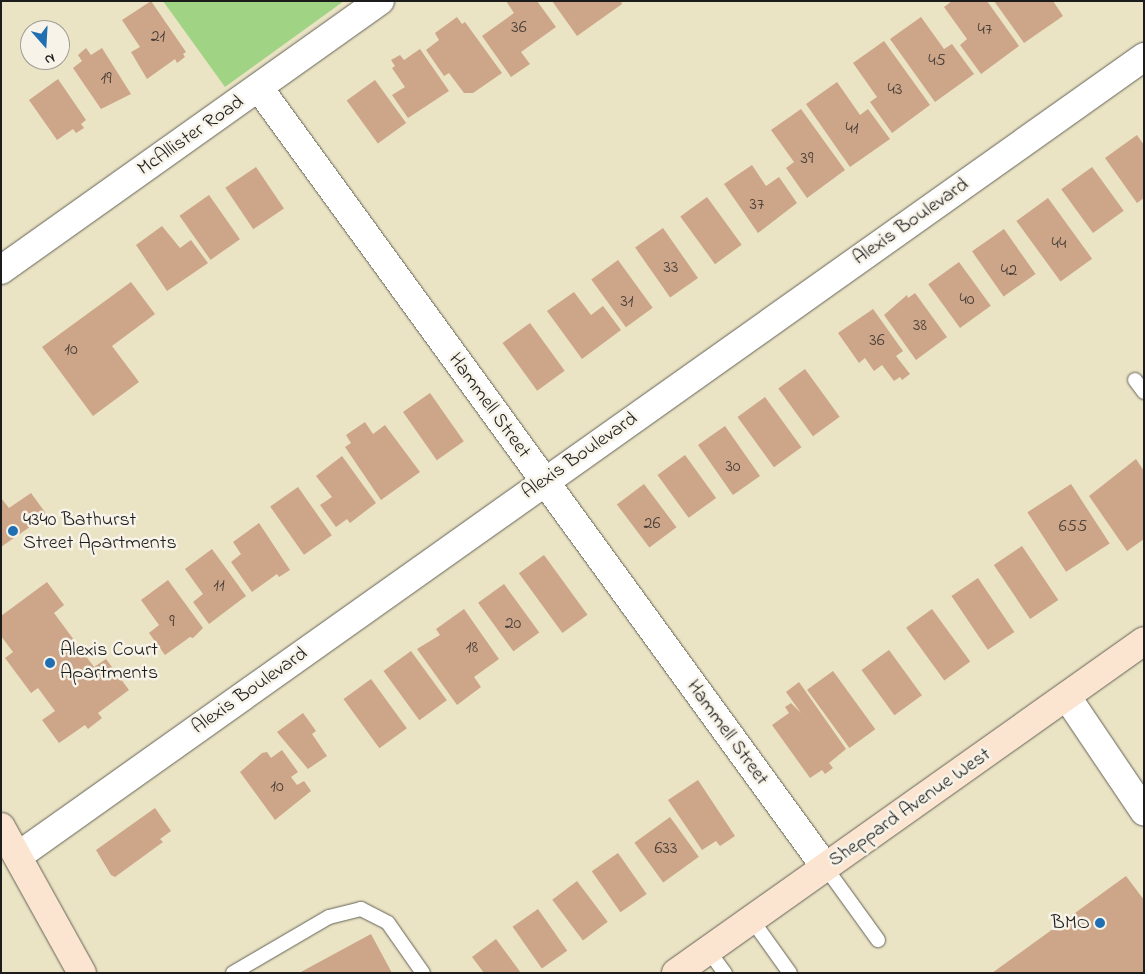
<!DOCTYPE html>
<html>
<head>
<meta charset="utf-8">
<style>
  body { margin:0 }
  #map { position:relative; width:1145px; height:974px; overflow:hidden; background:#eae3c4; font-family:"Indie Flower",sans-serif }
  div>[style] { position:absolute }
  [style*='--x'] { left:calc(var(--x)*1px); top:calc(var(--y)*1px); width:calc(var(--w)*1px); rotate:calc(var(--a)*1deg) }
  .green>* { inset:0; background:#a0d484 }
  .building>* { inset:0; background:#cda689; transform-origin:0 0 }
  .roads { filter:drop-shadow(0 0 1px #646257) drop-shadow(0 0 1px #646257) }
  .lane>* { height:14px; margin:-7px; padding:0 7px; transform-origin:7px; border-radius:7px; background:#fff }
  .street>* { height:28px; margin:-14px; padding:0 14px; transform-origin:14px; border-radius:14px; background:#fff }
  .secondary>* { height:28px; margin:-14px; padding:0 14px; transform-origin:14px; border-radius:14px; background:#fce5d0 }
  .dots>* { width:14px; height:14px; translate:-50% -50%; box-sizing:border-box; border:2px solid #f7f3e8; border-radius:50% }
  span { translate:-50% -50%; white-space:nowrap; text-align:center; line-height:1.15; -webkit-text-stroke:5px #f7f3e8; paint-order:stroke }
  .number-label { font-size:18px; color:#483e37 }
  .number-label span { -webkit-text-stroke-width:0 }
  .street-label { font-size:20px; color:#1c1c1c }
  .poi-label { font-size:20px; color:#1c1c1c }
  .left { translate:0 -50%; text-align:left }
  .right { translate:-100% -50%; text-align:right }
  .frame { position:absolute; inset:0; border:2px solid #1c1c1c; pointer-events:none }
  .north { position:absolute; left:20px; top:20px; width:50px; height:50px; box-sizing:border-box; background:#f7f3e8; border:1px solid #9f9d96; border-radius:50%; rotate:161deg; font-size:14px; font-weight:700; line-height:20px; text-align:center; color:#1c1c1c }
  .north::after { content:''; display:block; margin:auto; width:18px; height:22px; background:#1f6fb2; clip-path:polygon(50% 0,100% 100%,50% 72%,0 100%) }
</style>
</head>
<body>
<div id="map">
  <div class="green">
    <i style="clip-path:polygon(163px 1px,344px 1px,225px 87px)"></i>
  </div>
  <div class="building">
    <i style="clip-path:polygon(151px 1px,186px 52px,183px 54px,185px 57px,177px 63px,175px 59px,147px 79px,131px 52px,140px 47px,122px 20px)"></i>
    <i style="clip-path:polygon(506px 1px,537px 1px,556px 27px,521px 52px,530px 64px,511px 77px,482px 36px,514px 13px)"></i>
    <i style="clip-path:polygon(552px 1px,621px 1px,622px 4px,577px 36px)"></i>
    <i style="clip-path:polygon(952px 1px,987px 1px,1019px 46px,981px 74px,960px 45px,967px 39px,944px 7px)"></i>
    <i style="clip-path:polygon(994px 1px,1053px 1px,1063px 16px,1024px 43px)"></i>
    <i style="clip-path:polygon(457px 17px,462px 24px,465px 22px,502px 73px,473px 93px,464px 93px,449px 73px,444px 76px,426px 50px,439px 40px,435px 33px)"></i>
    <i style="clip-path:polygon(921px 17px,944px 49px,952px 44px,974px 74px,935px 102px,890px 39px)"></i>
    <i style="clip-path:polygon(884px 41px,930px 105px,892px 133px,870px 102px,877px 97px,853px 63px)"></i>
    <i style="clip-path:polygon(86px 48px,91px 55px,102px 48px,131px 94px,101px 109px,73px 68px,82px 61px,78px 55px)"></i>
    <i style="clip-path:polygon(420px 49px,449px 91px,408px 118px,392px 95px,405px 87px,392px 68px,395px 66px,391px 60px,400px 55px,404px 60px)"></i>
    <i style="clip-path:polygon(58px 79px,86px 120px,81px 124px,84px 128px,76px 133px,73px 129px,57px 140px,29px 100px)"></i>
    <i style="left:375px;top:80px;width:53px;height:35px;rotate:54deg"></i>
    <i style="clip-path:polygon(837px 82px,860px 115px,868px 109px,890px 139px,850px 167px,806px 104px)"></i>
    <i style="clip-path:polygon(801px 109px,845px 170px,807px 198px,786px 168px,794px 162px,771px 130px)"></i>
    <i style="clip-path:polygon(1137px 135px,1144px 145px,1144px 198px,1137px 203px,1105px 158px)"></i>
    <i style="clip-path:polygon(752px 165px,766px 186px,779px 177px,797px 203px,758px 233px,724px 184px)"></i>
    <i style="left:256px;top:167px;width:50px;height:37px;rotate:56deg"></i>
    <i style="left:1092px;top:167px;width:54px;height:38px;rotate:54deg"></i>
    <i style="left:209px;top:195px;width:54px;height:36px;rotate:55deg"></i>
    <i style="left:707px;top:197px;width:59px;height:33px;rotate:54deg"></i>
    <i style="left:1048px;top:198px;width:75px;height:39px;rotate:54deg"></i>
    <i style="clip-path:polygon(162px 226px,180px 248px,191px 240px,208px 263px,167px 291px,136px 245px)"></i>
    <i style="left:663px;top:228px;width:61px;height:34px;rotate:55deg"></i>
    <i style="left:1004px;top:229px;width:55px;height:39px;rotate:55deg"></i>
    <i style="left:618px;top:260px;width:59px;height:33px;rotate:54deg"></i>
    <i style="left:959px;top:262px;width:54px;height:38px;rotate:54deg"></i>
    <i style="clip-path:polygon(131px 282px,155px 314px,112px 346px,139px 382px,93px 416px,42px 347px)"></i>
    <i style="clip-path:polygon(574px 292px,591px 315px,603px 306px,621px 330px,582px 359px,547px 311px)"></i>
    <i style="clip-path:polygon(915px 293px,947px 337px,916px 360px,884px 315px,907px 295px,908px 298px)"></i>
    <i style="clip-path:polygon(873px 309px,903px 351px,896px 356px,910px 374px,902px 380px,900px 377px,894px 381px,882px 365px,874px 371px,865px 358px,859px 363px,838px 333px)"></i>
    <i style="left:530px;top:323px;width:59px;height:34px;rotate:54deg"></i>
    <i style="left:805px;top:369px;width:59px;height:33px;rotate:54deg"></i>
    <i style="left:430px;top:393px;width:59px;height:33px;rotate:55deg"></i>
    <i style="left:765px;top:397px;width:62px;height:34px;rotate:54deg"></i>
    <i style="clip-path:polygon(365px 422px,373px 434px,385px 425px,420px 472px,381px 500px,345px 447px,351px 443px,346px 435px)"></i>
    <i style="left:725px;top:426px;width:61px;height:33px;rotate:55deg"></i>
    <i style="left:685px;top:455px;width:53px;height:34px;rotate:54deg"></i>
    <i style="clip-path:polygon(342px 456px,376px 503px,350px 523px,347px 519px,336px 527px,320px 505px,332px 497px,316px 476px)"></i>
    <i style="clip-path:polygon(1136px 459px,1144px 471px,1144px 539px,1127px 551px,1089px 496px)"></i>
    <i style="left:644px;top:484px;width:54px;height:34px;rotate:53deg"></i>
    <i style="left:1071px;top:484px;width:71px;height:52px;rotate:57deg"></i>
    <i style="left:298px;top:487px;width:59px;height:34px;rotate:55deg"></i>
    <i style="clip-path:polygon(31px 493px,47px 515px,1px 547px,1px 498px,9px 508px)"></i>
    <i style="clip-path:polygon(259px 523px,290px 570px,279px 577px,277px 574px,252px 592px,231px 562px,241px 554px,233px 542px)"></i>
    <i style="left:1022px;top:546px;width:65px;height:34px;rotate:56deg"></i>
    <i style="clip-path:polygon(212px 549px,246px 596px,209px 624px,193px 602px,203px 594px,185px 569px)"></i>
    <i style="left:544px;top:555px;width:74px;height:31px;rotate:54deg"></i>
    <i style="left:978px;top:578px;width:65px;height:32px;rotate:56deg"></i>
    <i style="clip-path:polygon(168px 580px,203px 628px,193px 638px,190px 637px,165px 655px,149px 633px,159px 625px,141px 600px)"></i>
    <i style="clip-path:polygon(47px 582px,64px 605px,54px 613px,94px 667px,106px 659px,129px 690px,98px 713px,102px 718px,88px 729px,85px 725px,59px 743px,42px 720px,55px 711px,38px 688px,31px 693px,5px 658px,13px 652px,1px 636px,1px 616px)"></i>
    <i style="left:504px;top:584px;width:60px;height:32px;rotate:54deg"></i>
    <i style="clip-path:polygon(464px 609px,499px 659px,474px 677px,481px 687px,457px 705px,417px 649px,440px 635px,436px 629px)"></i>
    <i style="left:932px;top:609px;width:65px;height:32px;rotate:54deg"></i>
    <i style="left:889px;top:650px;width:56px;height:34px;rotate:54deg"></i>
    <i style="left:411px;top:651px;width:61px;height:34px;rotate:54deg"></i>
    <i style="left:833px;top:671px;width:72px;height:32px;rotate:54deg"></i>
    <i style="left:371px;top:679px;width:61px;height:34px;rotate:54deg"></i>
    <i style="clip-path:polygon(799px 682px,846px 749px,829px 763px,833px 768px,825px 774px,822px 770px,810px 778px,772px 725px,789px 713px,785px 707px,791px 703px,801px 713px,786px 692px)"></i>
    <i style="clip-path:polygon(303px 713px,316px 731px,312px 734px,327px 756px,308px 769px,277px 732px)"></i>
    <i style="clip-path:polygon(282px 750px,298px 772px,291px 777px,297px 785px,304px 781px,311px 791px,275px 820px,240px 772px,262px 753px,267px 752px,271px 758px)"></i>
    <i style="clip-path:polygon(698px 780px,735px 836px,720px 846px,716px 841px,702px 850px,668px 800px)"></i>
    <i style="clip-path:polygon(155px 808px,171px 831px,160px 839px,163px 842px,115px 877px,111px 875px,96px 850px)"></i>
    <i style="left:670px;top:817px;width:49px;height:44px;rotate:54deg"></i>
    <i style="left:618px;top:853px;width:50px;height:32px;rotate:55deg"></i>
    <i style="clip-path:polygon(1126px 876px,1144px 900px,1144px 973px,992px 973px)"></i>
    <i style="left:577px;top:881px;width:51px;height:31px;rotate:53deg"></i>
    <i style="left:538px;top:909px;width:51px;height:31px;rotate:55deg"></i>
    <i style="clip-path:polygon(371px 934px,392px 973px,299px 973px)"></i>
    <i style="clip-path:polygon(496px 939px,521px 973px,484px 973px,472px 957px)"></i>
  </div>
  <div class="roads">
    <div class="lane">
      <i style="--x:1135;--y:380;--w:15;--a:53"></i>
      <i style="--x:826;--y:868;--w:89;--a:54.2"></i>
      <i style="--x:752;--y:920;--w:65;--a:54.4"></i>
      <i style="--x:708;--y:950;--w:29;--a:54"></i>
      <i style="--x:233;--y:973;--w:111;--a:-30.3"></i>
      <i style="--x:329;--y:917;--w:33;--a:-14"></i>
      <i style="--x:361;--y:909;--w:30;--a:27"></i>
      <i style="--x:388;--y:923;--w:61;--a:55"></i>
    </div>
    <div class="street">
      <i style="--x:259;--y:88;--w:964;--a:53.99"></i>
      <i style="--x:1;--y:270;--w:465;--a:-35.4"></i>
      <i style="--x:1067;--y:697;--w:138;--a:56"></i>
      <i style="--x:18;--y:856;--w:1381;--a:-35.36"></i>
    </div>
    <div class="secondary">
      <i style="--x:1;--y:827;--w:167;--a:61"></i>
      <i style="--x:676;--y:973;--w:574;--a:-35.35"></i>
    </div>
  </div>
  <div class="dots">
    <i style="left:13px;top:531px;background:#1f6fb2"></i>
    <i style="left:50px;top:663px;background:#1f6fb2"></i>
    <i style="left:1100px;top:923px;background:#1f6fb2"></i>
  </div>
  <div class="number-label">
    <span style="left:519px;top:28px">36</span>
    <span style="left:985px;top:30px">47</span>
    <span style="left:158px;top:37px">21</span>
    <span style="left:937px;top:61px">45</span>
    <span style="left:106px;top:79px">19</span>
    <span style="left:895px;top:90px">43</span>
    <span style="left:852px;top:129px">41</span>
    <span style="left:807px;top:159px">39</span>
    <span style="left:757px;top:205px">37</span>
    <span style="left:1059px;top:244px">44</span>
    <span style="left:671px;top:268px">33</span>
    <span style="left:1009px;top:271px">42</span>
    <span style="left:967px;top:300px">40</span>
    <span style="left:627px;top:302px">31</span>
    <span style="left:920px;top:326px">38</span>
    <span style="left:877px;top:341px">36</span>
    <span style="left:71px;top:350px">10</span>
    <span style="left:733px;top:467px">30</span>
    <span style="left:652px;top:524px">26</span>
    <span style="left:1073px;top:527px">655</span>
    <span style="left:219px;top:586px">11</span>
    <span style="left:172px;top:622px">9</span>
    <span style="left:513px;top:624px">20</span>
    <span style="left:472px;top:648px">18</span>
    <span style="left:277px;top:787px">10</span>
    <span style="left:666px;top:849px">633</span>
  </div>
  <div class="street-label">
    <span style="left:191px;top:136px;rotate:-35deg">McAllister Road</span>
    <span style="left:911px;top:222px;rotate:-35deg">Alexis Boulevard</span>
    <span style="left:489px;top:406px;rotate:54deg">Hammell Street</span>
    <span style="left:580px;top:456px;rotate:-35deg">Alexis Boulevard</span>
    <span style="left:250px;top:691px;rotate:-35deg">Alexis Boulevard</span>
    <span style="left:727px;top:733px;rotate:54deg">Hammell Street</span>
    <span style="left:910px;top:808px;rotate:-35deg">Sheppard Avenue West</span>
  </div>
  <div class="poi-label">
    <span class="left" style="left:23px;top:532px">4340 Bathurst<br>Street Apartments</span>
    <span class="left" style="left:60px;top:662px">Alexis Court<br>Apartments</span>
    <span class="right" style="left:1090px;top:923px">BMO</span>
  </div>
  <div class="frame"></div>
  <div class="north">N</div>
</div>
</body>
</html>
